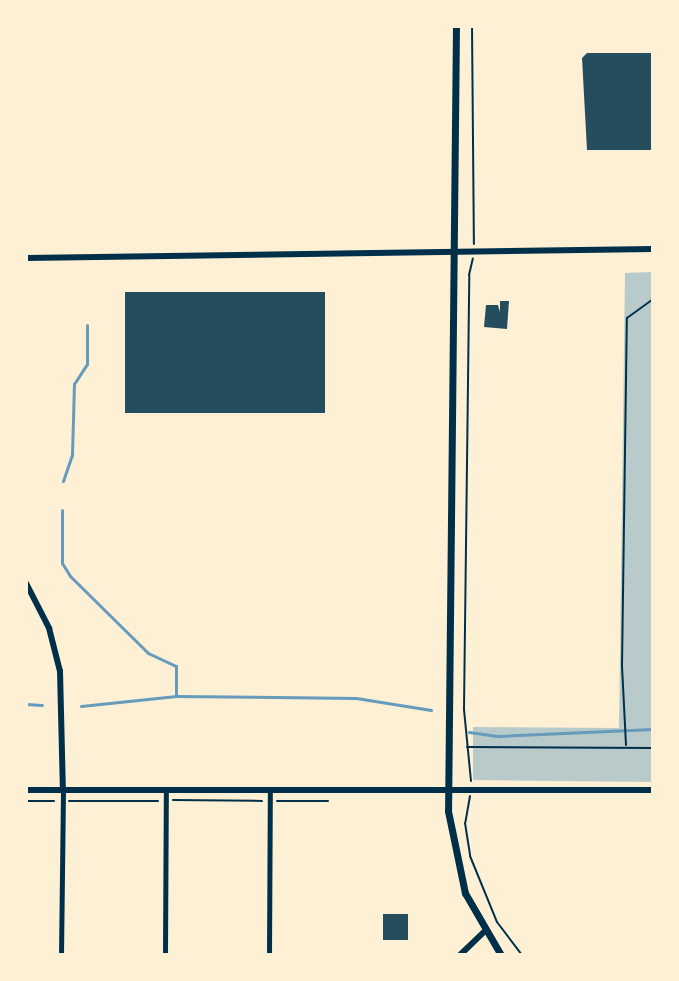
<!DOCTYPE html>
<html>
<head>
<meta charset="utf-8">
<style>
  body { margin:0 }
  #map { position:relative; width:679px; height:981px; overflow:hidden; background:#fdf0d5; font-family:"Work Sans",sans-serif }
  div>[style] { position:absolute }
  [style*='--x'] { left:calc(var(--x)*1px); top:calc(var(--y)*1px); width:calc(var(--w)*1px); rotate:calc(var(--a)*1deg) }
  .green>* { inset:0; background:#b9caca }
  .stream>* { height:3px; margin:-1.5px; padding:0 1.5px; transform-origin:1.5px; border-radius:1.5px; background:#669bbc }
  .building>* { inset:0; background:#264d5e; transform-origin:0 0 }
  .path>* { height:2px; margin:-1px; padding:0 1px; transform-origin:1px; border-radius:1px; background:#003049 }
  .minor>* { height:5px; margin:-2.5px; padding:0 2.5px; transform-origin:2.5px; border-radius:2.5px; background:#003049 }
  .tertiary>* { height:6px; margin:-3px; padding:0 3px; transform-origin:3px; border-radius:3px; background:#003049 }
  .secondary>* { height:7px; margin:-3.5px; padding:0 3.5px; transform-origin:3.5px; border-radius:3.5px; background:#003049 }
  span { translate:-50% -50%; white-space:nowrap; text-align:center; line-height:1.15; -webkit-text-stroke:6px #fdf0d5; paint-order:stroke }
  .frame { position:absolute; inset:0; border:28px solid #fdf0d5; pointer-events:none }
</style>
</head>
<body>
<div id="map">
  <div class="green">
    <i style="clip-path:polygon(653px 272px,653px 782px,473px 780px,473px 727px,619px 728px,625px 273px)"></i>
  </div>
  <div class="stream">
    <i style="--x:63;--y:481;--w:28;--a:-71"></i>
    <i style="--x:72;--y:455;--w:71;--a:-88.4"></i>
    <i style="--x:74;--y:384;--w:24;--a:-57"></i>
    <i style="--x:87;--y:364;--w:39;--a:-90"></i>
    <i style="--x:62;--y:510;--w:53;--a:90"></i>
    <i style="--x:62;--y:563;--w:15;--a:58"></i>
    <i style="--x:70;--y:576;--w:110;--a:44.6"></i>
    <i style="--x:148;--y:653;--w:31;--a:25"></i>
    <i style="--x:176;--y:666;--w:30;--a:90"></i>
    <i style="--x:26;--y:704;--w:16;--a:4"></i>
    <i style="--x:81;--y:706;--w:96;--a:-6"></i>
    <i style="--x:176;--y:696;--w:180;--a:0.6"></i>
    <i style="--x:356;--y:698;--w:76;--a:9.1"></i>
    <i style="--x:469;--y:732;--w:30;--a:8"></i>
    <i style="--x:499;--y:736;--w:154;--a:-2.6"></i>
  </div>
  <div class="building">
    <i style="clip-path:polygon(587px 53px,651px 53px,651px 150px,587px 150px,582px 58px)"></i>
    <i style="left:125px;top:292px;width:200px;height:121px"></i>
    <i style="clip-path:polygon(500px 301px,509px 301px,507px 329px,484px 327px,486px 305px,498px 305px,500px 312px)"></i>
    <i style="left:383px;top:914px;width:25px;height:26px"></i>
  </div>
  <div class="path">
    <i style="--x:472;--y:26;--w:218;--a:89.5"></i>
    <i style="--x:626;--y:745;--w:79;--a:-92.9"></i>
    <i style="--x:622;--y:666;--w:348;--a:-89.2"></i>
    <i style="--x:627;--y:318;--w:32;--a:-36"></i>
    <i style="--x:467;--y:747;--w:186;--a:0.3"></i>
    <i style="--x:471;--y:781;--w:72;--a:-95.6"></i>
    <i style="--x:464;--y:709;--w:434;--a:-89.3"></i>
    <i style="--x:469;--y:275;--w:17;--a:-77"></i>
    <i style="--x:470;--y:796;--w:27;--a:100"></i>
    <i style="--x:465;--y:823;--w:33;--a:81"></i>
    <i style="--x:470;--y:856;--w:71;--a:67.8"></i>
    <i style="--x:497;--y:922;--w:41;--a:52.9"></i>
    <i style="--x:173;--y:800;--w:89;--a:0.6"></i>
    <i style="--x:26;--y:801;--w:28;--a:0"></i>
    <i style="--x:69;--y:801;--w:89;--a:0"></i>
    <i style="--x:277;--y:801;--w:51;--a:0"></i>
  </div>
  <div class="minor">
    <i style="--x:61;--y:955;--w:165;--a:-89.3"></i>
    <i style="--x:165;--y:955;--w:165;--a:-89.7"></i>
    <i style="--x:269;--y:955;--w:164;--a:-89.7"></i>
  </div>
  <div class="tertiary">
    <i style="--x:26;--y:258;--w:627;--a:-0.82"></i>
    <i style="--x:26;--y:583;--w:51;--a:62.9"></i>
    <i style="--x:49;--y:628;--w:44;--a:75.7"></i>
    <i style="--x:60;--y:671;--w:119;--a:88.6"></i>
    <i style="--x:26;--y:790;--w:627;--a:0"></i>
    <i style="--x:460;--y:955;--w:33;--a:-44"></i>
  </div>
  <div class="secondary">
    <i style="--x:456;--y:26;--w:785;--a:90.58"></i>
    <i style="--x:448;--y:811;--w:84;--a:78.3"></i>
    <i style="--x:465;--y:893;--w:72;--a:59.9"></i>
  </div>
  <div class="frame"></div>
</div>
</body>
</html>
